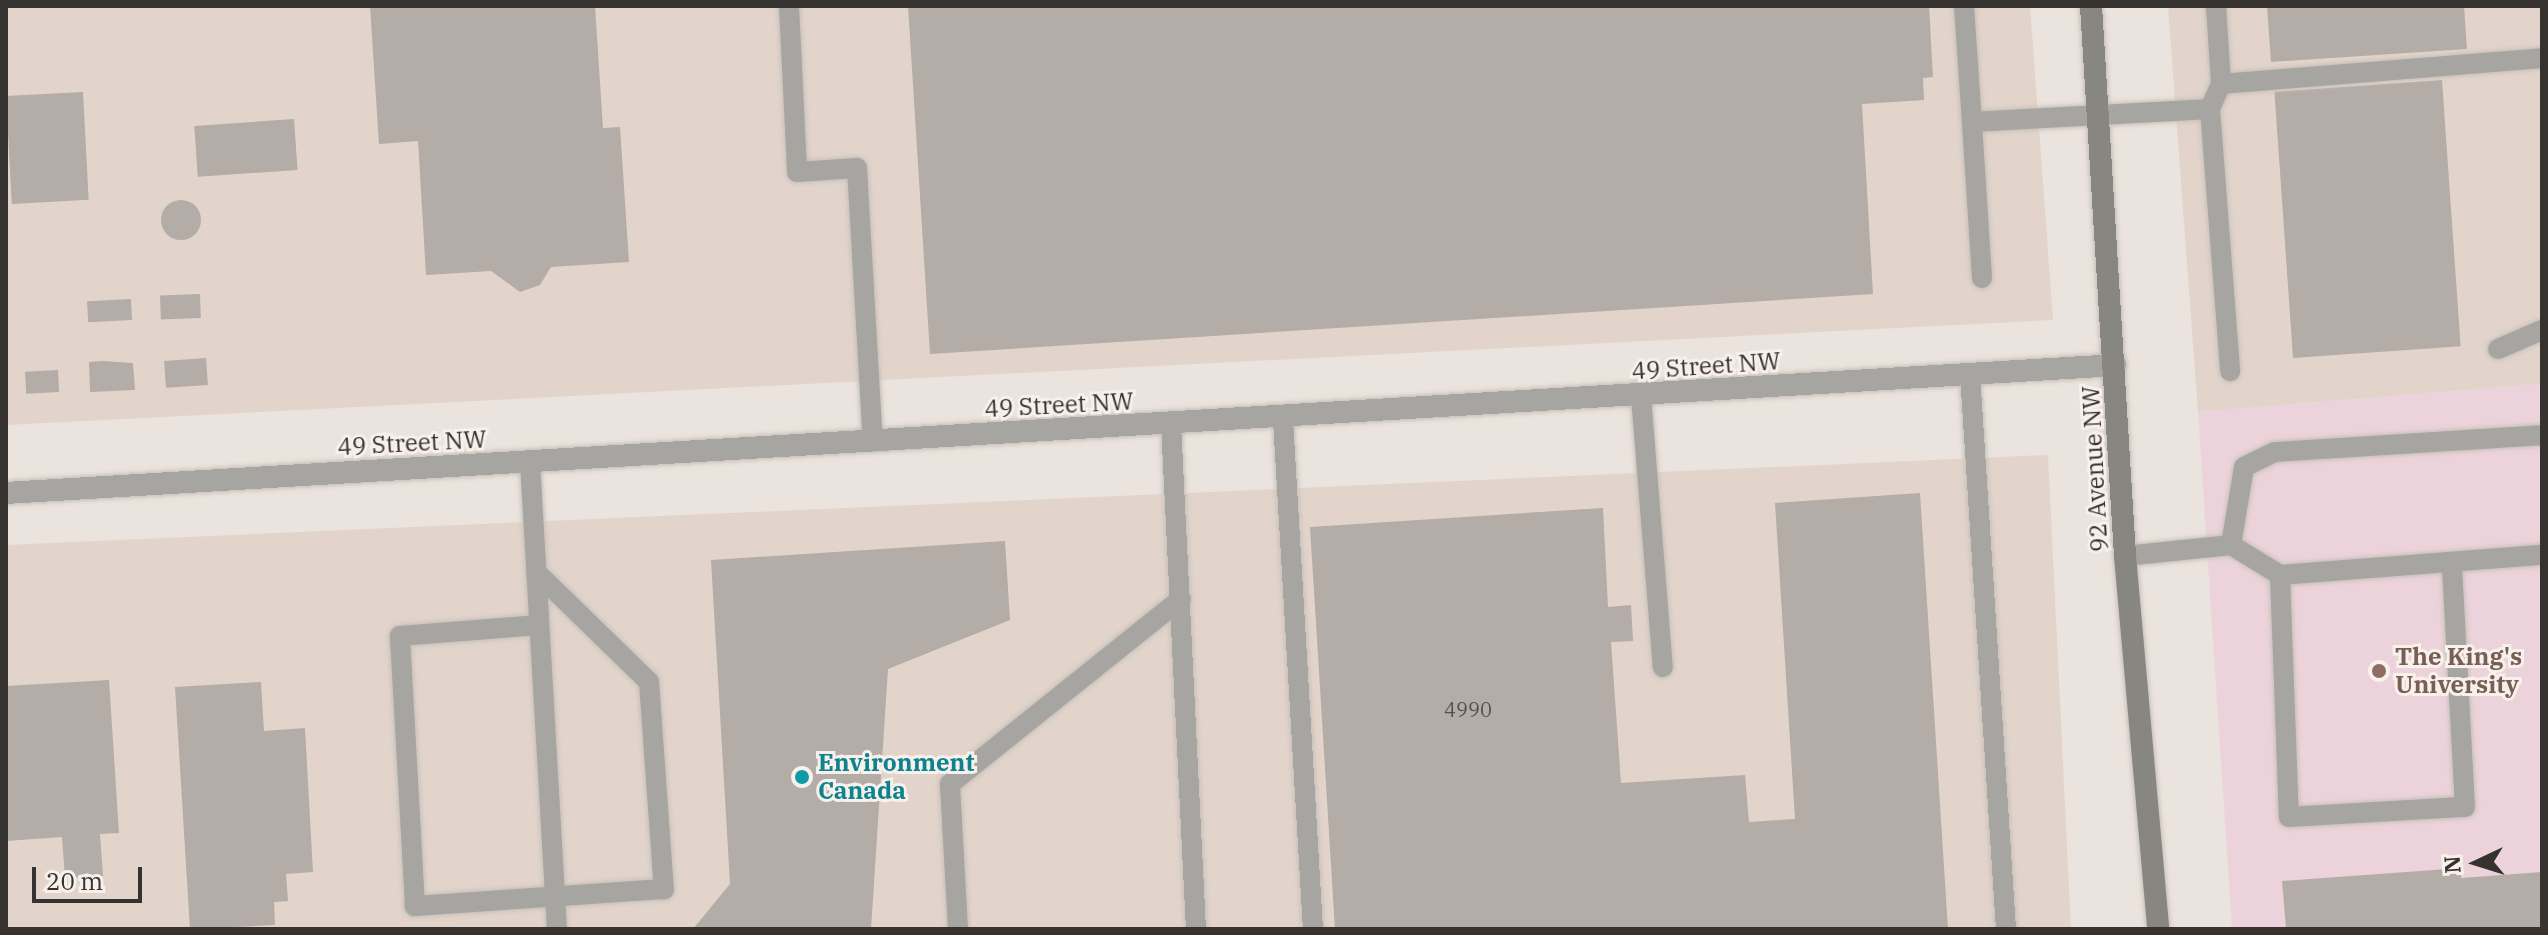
<!DOCTYPE html>
<html>
<head>
<meta charset="utf-8">
<style>
  body { margin:0 }
  #map { position:relative; width:2548px; height:935px; overflow:hidden; background:#ebe3dd; font-family:"IBM Plex Serif",serif }
  div>[style] { position:absolute }
  [style*='--x'] { left:calc(var(--x)*1px); top:calc(var(--y)*1px); width:calc(var(--w)*1px); rotate:calc(var(--a)*1deg) }
  .built>* { inset:0; background:#e2d4ca }
  .education>* { inset:0; background:#ecd3db }
  .building>* { inset:0; background:#b4aca7; transform-origin:0 0 }
  .round { border-radius:50% }
  .roads { filter:drop-shadow(0 0 2px #c7c0ba) drop-shadow(0 0 2px #c7c0ba) }
  .service>* { height:20px; margin:-10px; padding:0 10px; transform-origin:10px; border-radius:10px; background:#a6a5a1 }
  .tertiary>* { height:22px; margin:-11px; padding:0 11px; transform-origin:11px; border-radius:11px; background:#a6a5a1 }
  .secondary>* { height:22px; margin:-11px; padding:0 11px; transform-origin:11px; border-radius:11px; background:#888681 }
  .dots>* { width:22px; height:22px; translate:-50% -50%; box-sizing:border-box; border:4px solid #f8f0ea; border-radius:50% }
  span { translate:-50% -50%; white-space:nowrap; text-align:center; line-height:1.15; -webkit-text-stroke:6px #f8f0ea; paint-order:stroke }
  .number-label { font-size:20px; color:#55504e }
  .number-label span { -webkit-text-stroke-width:0 }
  .street-label { font-size:24px; color:#353230 }
  .education-label { font-size:24px; color:#785e54; font-weight:700 }
  .left { translate:0 -50%; text-align:left }
  .culture-label { font-size:24px; color:#0d838f; font-weight:700 }
  .frame { position:absolute; inset:0; border:8px solid #353230; pointer-events:none }
  .north { position:absolute; left:2436px; top:823px; width:80px; height:80px; -webkit-text-stroke:6px #f8f0ea; paint-order:stroke; rotate:266deg; font-size:22px; font-weight:700; line-height:32px; text-align:center; color:#353230 }
  .north::after { content:''; display:block; margin:auto; width:28px; height:36px; background:#353230; clip-path:polygon(50% 0,100% 100%,50% 72%,0 100%) }
  .scale { position:absolute; left:32px; top:867px; width:110px; height:36px; box-sizing:border-box; border:4px solid #353230; border-top:0; padding-left:10px; font-size:24px; line-height:28px; white-space:nowrap; color:#353230; -webkit-text-stroke:6px #f8f0ea; paint-order:stroke }
</style>
</head>
<body>
<div id="map">
  <div class="built">
    <i style="clip-path:polygon(6px 6px,2030px 6px,2053px 320px,6px 425px)"></i>
    <i style="clip-path:polygon(2168px 6px,2542px 6px,2542px 384px,2198px 412px)"></i>
    <i style="clip-path:polygon(2048px 455px,2071px 929px,6px 929px,6px 545px)"></i>
  </div>
  <div class="education">
    <i style="clip-path:polygon(2542px 384px,2542px 929px,2232px 929px,2198px 412px)"></i>
  </div>
  <div class="building">
    <i style="clip-path:polygon(370px 6px,595px 6px,603px 128px,620px 127px,629px 262px,551px 267px,540px 285px,520px 292px,491px 271px,426px 275px,418px 141px,379px 144px)"></i>
    <i style="clip-path:polygon(908px 6px,1929px 6px,1933px 77px,1923px 78px,1924px 100px,1862px 104px,1873px 294px,930px 354px)"></i>
    <i style="clip-path:polygon(2267px 6px,2464px 6px,2467px 49px,2271px 62px)"></i>
    <i style="left:2442px;top:80px;width:267px;height:168px;rotate:86deg"></i>
    <i style="left:83px;top:92px;width:108px;height:77px;rotate:87deg"></i>
    <i style="left:294px;top:119px;width:51px;height:100px;rotate:86deg"></i>
    <i class="round" style="left:161px;top:200px;width:40px;height:40px"></i>
    <i style="left:200px;top:294px;width:24px;height:40px;rotate:88deg"></i>
    <i style="left:131px;top:299px;width:21px;height:44px;rotate:87deg"></i>
    <i style="left:206px;top:358px;width:27px;height:42px;rotate:86deg"></i>
    <i style="clip-path:polygon(102px 361px,133px 363px,135px 390px,90px 392px,89px 362px)"></i>
    <i style="left:58px;top:370px;width:22px;height:33px;rotate:87deg"></i>
    <i style="clip-path:polygon(1920px 493px,1948px 929px,1335px 929px,1310px 527px,1603px 508px,1608px 607px,1631px 605px,1633px 641px,1611px 642px,1621px 783px,1745px 775px,1749px 822px,1795px 819px,1775px 503px)"></i>
    <i style="clip-path:polygon(1005px 541px,1010px 620px,888px 669px,871px 929px,693px 929px,730px 884px,711px 560px)"></i>
    <i style="clip-path:polygon(109px 680px,119px 833px,100px 834px,103px 876px,65px 878px,62px 837px,6px 841px,6px 686px)"></i>
    <i style="clip-path:polygon(261px 682px,264px 731px,305px 728px,313px 872px,286px 874px,288px 901px,274px 902px,275px 925px,190px 929px,175px 687px)"></i>
    <i style="clip-path:polygon(2461px 868px,2461px 878px,2542px 872px,2542px 929px,2286px 929px,2282px 881px)"></i>
  </div>
  <div class="roads">
    <div class="service">
      <i style="--x:789;--y:6;--w:166;--a:87.2"></i>
      <i style="--x:797;--y:172;--w:60;--a:-3.8"></i>
      <i style="--x:857;--y:168;--w:274;--a:86.7"></i>
      <i style="--x:1964;--y:6;--w:116;--a:86.1"></i>
      <i style="--x:2216;--y:6;--w:78;--a:86.3"></i>
      <i style="--x:2221;--y:84;--w:27;--a:114"></i>
      <i style="--x:2210;--y:109;--w:263;--a:85.6"></i>
      <i style="--x:2221;--y:84;--w:322;--a:-4.6"></i>
      <i style="--x:1982;--y:278;--w:156;--a:-93.7"></i>
      <i style="--x:1972;--y:122;--w:238;--a:-3.1"></i>
      <i style="--x:2498;--y:349;--w:48;--a:-23.4"></i>
      <i style="--x:1970;--y:374;--w:556;--a:86.29"></i>
      <i style="--x:1641;--y:396;--w:272;--a:85.4"></i>
      <i style="--x:1283;--y:420;--w:510;--a:86.63"></i>
      <i style="--x:1171;--y:424;--w:506;--a:87.17"></i>
      <i style="--x:530;--y:462;--w:468;--a:86.7"></i>
      <i style="--x:2231;--y:545;--w:79;--a:-80.5"></i>
      <i style="--x:2244;--y:467;--w:34;--a:-26"></i>
      <i style="--x:2275;--y:452;--w:268;--a:-3.6"></i>
      <i style="--x:2125;--y:556;--w:107;--a:-5.9"></i>
      <i style="--x:2231;--y:545;--w:57;--a:31.5"></i>
      <i style="--x:2280;--y:575;--w:263;--a:-4.4"></i>
      <i style="--x:537;--y:573;--w:156;--a:44.2"></i>
      <i style="--x:649;--y:682;--w:208;--a:85.9"></i>
      <i style="--x:664;--y:889;--w:250;--a:176.1"></i>
      <i style="--x:415;--y:906;--w:270;--a:-93.2"></i>
      <i style="--x:400;--y:636;--w:139;--a:-4.5"></i>
      <i style="--x:2280;--y:575;--w:242;--a:87.9"></i>
      <i style="--x:2289;--y:817;--w:176;--a:-3.3"></i>
      <i style="--x:2465;--y:807;--w:243;--a:-93.1"></i>
      <i style="--x:958;--y:929;--w:145;--a:-93.2"></i>
      <i style="--x:950;--y:784;--w:296;--a:-38.7"></i>
    </div>
    <div class="tertiary">
      <i style="--x:6;--y:493;--w:2113;--a:-3.47"></i>
    </div>
    <div class="secondary">
      <i style="--x:2091;--y:6;--w:551;--a:86.46"></i>
      <i style="--x:2125;--y:556;--w:374;--a:84.9"></i>
    </div>
  </div>
  <div class="dots">
    <i style="left:2379px;top:671px;background:#8d6e63"></i>
    <i style="left:802px;top:777px;background:#0f9aa8"></i>
  </div>
  <div class="number-label">
    <span style="left:1468px;top:709px">4990</span>
  </div>
  <div class="street-label">
    <span style="left:1706px;top:366px;rotate:-4deg">49 Street NW</span>
    <span style="left:1059px;top:405px;rotate:-3deg">49 Street NW</span>
    <span style="left:412px;top:443px;rotate:-3deg">49 Street NW</span>
    <span style="left:2095px;top:469px;rotate:-93deg">92 Avenue NW</span>
  </div>
  <div class="education-label">
    <span class="left" style="left:2395px;top:671px">The King's<br>University</span>
  </div>
  <div class="culture-label">
    <span class="left" style="left:818px;top:777px">Environment<br>Canada</span>
  </div>
  <div class="frame"></div>
  <div class="north">N</div>
  <div class="scale">20 m</div>
</div>
</body>
</html>
